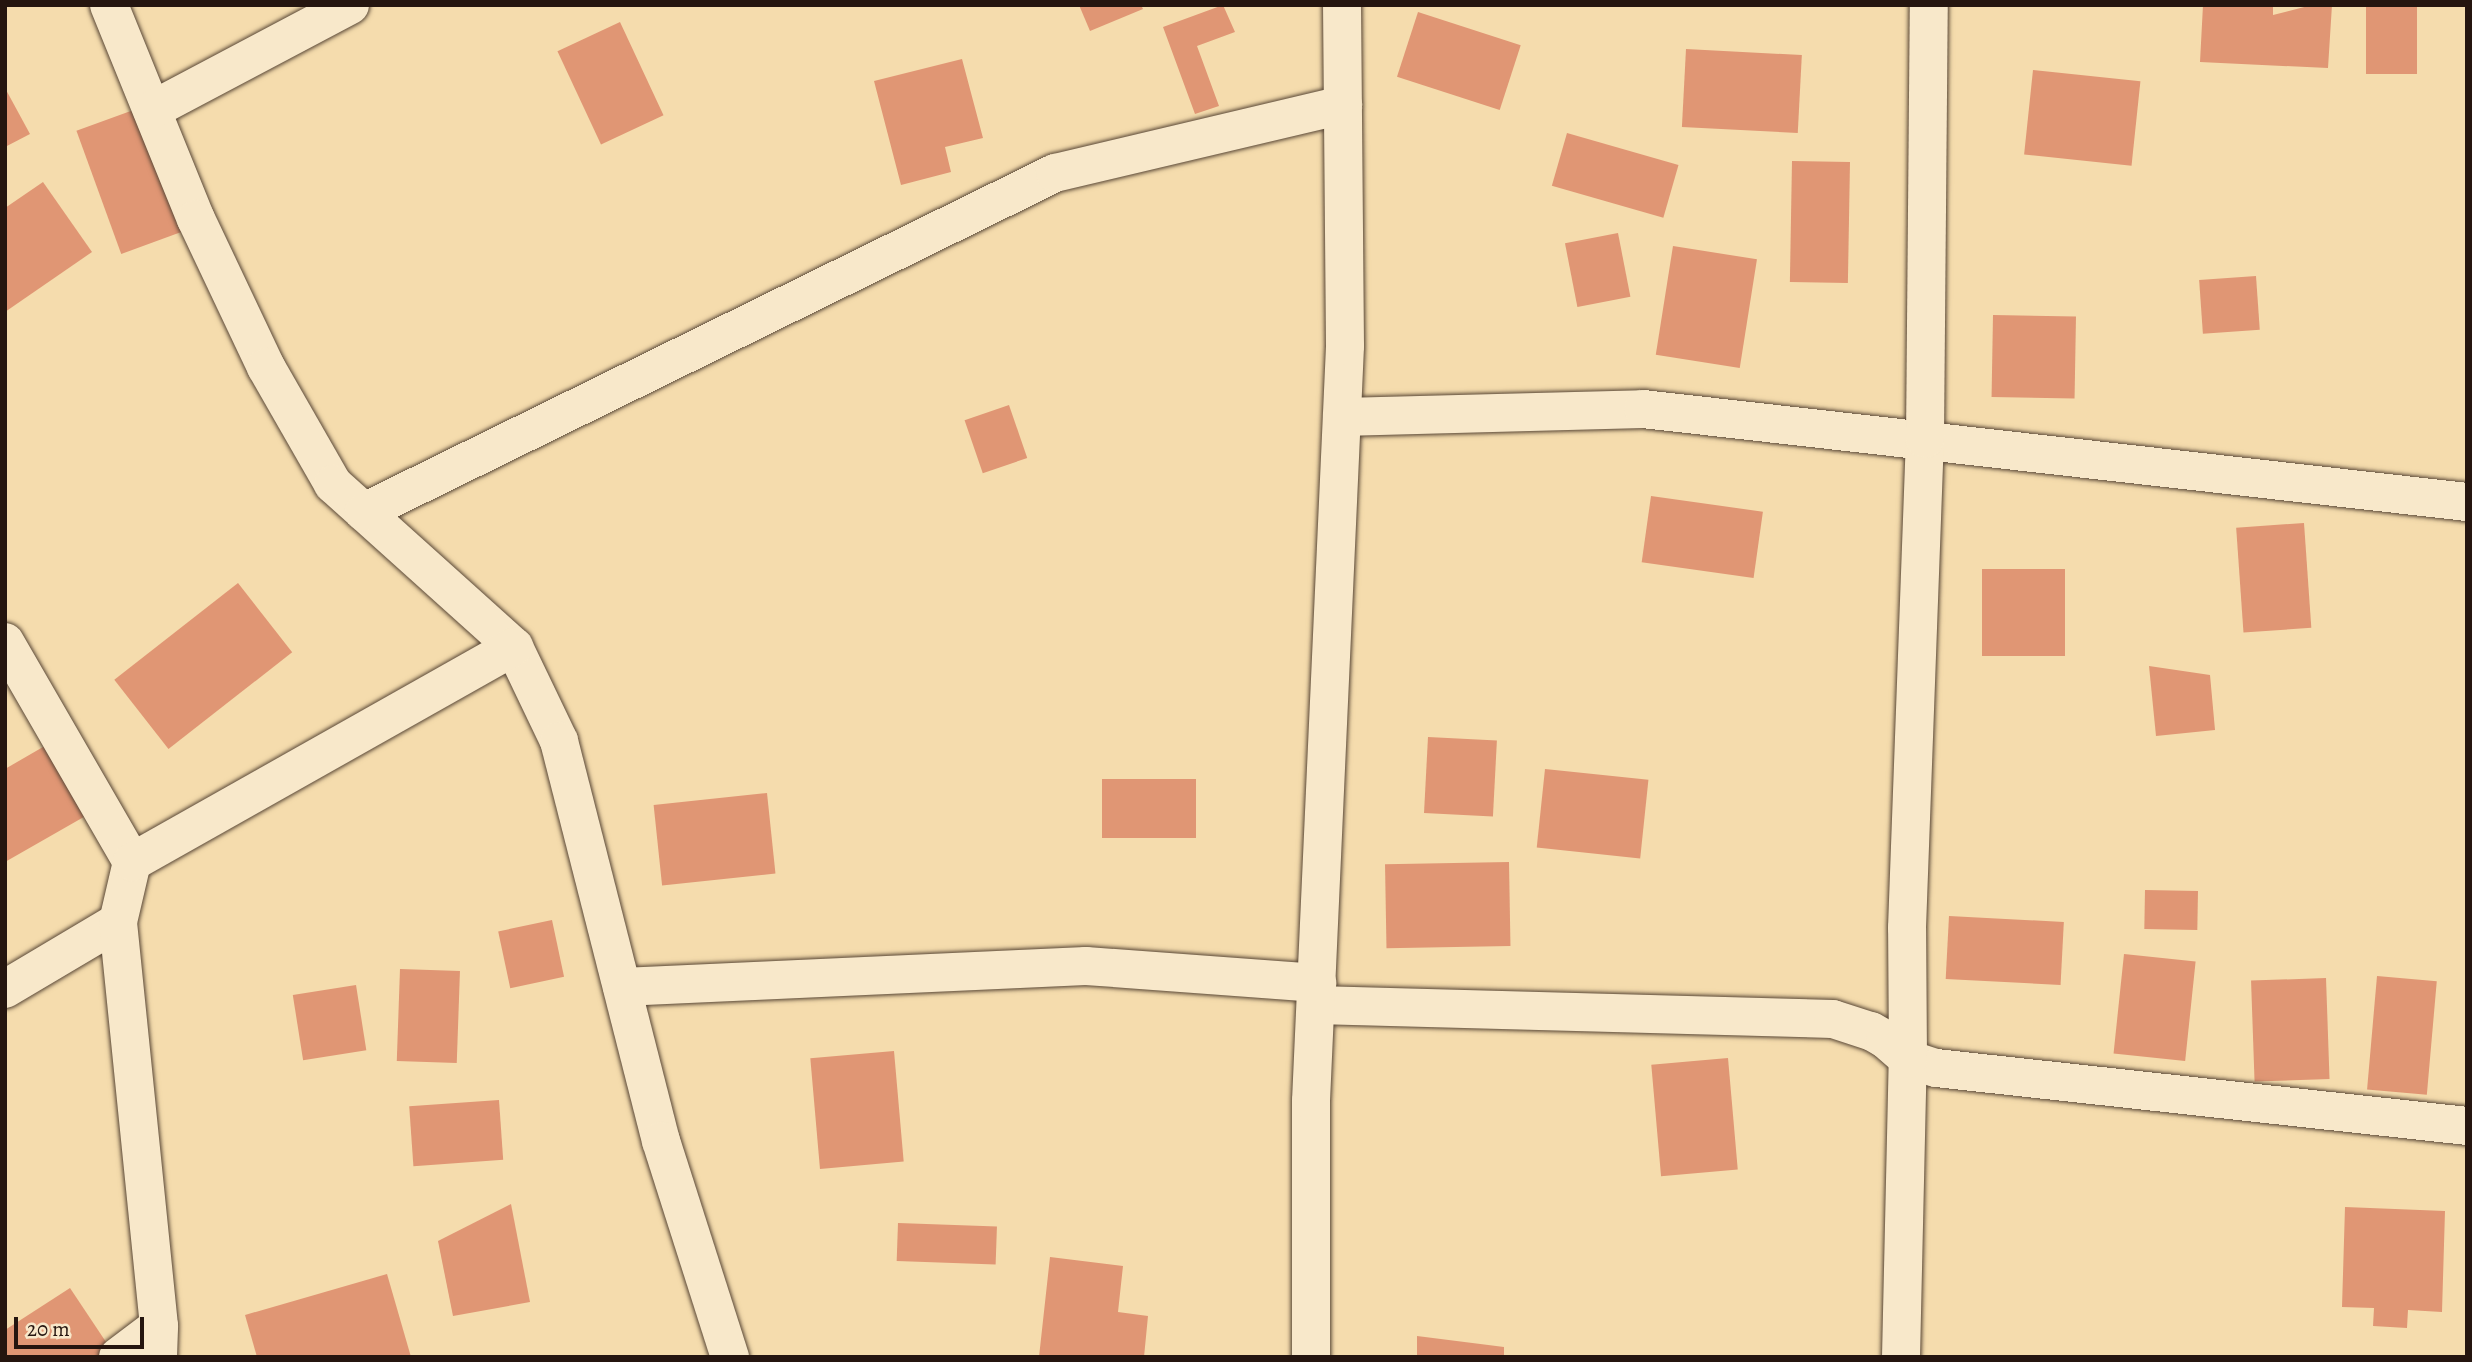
<!DOCTYPE html>
<html>
<head>
<meta charset="utf-8">
<style>
  body { margin:0 }
  #map { position:relative; width:2472px; height:1362px; overflow:hidden; background:#f5dcad; font-family:Alegreya,serif }
  div>[style] { position:absolute }
  [style*='--x'] { left:calc(var(--x)*1px); top:calc(var(--y)*1px); width:calc(var(--w)*1px); rotate:calc(var(--a)*1deg) }
  .building>* { inset:0; background:#e09674; transform-origin:0 0 }
  .roads { filter:drop-shadow(0 0 2px #594736) drop-shadow(0 0 2px #594736) }
  .minor>* { height:38px; margin:-19px; padding:0 19px; transform-origin:19px; border-radius:19px; background:#f8e8ca }
  span { translate:-50% -50%; white-space:nowrap; text-align:center; line-height:1.15; -webkit-text-stroke:6px #f8e8ca; paint-order:stroke }
  .frame { position:absolute; inset:0; border:7px solid #25150f; pointer-events:none }
  .scale { position:absolute; left:14px; top:1317px; width:130px; height:32px; box-sizing:border-box; border:4px solid #25150f; border-top:0; padding-left:9px; font-size:21px; line-height:24px; white-space:nowrap; color:#25150f; -webkit-text-stroke:5px #f8e8ca; paint-order:stroke }
</style>
</head>
<body>
<div id="map">
  <div class="building">
    <i style="clip-path:polygon(1079px 5px,1141px 5px,1143px 9px,1090px 31px)"></i>
    <i style="clip-path:polygon(1223px 5px,1235px 32px,1197px 46px,1219px 106px,1195px 114px,1163px 27px)"></i>
    <i style="clip-path:polygon(2203px 5px,2273px 5px,2273px 15px,2312px 5px,2332px 5px,2328px 68px,2200px 62px)"></i>
    <i style="left:2366px;top:5px;width:51px;height:69px"></i>
    <i style="left:1418px;top:12px;width:108px;height:68px;rotate:18deg"></i>
    <i style="left:620px;top:22px;width:103px;height:69px;rotate:65deg"></i>
    <i style="left:1686px;top:49px;width:116px;height:78px;rotate:3deg"></i>
    <i style="clip-path:polygon(962px 59px,983px 138px,945px 147px,951px 172px,901px 185px,874px 81px)"></i>
    <i style="left:2033px;top:70px;width:108px;height:85px;rotate:6deg"></i>
    <i style="clip-path:polygon(5px 88px,30px 134px,5px 147px)"></i>
    <i style="left:161px;top:100px;width:131px;height:90px;rotate:70deg"></i>
    <i style="left:1567px;top:133px;width:116px;height:55px;rotate:16deg"></i>
    <i style="left:1792px;top:161px;width:58px;height:121px;rotate:1deg"></i>
    <i style="clip-path:polygon(43px 182px,92px 252px,5px 312px,5px 208px)"></i>
    <i style="left:1618px;top:233px;width:65px;height:54px;rotate:79deg"></i>
    <i style="left:1673px;top:246px;width:85px;height:110px;rotate:9deg"></i>
    <i style="left:2256px;top:276px;width:54px;height:57px;rotate:86deg"></i>
    <i style="left:1993px;top:315px;width:83px;height:82px;rotate:1deg"></i>
    <i style="left:1009px;top:405px;width:56px;height:47px;rotate:71deg"></i>
    <i style="left:1651px;top:496px;width:113px;height:67px;rotate:8deg"></i>
    <i style="left:2304px;top:523px;width:105px;height:68px;rotate:86deg"></i>
    <i style="left:2065px;top:569px;width:87px;height:83px;rotate:90deg"></i>
    <i style="left:238px;top:583px;width:88px;height:157px;rotate:52deg"></i>
    <i style="clip-path:polygon(2149px 666px,2210px 675px,2215px 730px,2156px 736px)"></i>
    <i style="clip-path:polygon(62px 736px,103px 806px,5px 862px,5px 769px)"></i>
    <i style="left:1428px;top:737px;width:69px;height:76px;rotate:3deg"></i>
    <i style="left:1545px;top:769px;width:104px;height:79px;rotate:6deg"></i>
    <i style="left:1102px;top:779px;width:94px;height:59px"></i>
    <i style="left:767px;top:793px;width:81px;height:114px;rotate:84deg"></i>
    <i style="left:1509px;top:862px;width:84px;height:124px;rotate:89deg"></i>
    <i style="left:2145px;top:890px;width:53px;height:39px;rotate:1deg"></i>
    <i style="left:1949px;top:916px;width:115px;height:63px;rotate:3deg"></i>
    <i style="left:552px;top:920px;width:58px;height:55px;rotate:78deg"></i>
    <i style="left:2124px;top:954px;width:72px;height:100px;rotate:6deg"></i>
    <i style="left:400px;top:969px;width:60px;height:92px;rotate:2deg"></i>
    <i style="left:2377px;top:976px;width:60px;height:114px;rotate:5deg"></i>
    <i style="left:2326px;top:978px;width:101px;height:75px;rotate:88deg"></i>
    <i style="left:356px;top:985px;width:66px;height:64px;rotate:81deg"></i>
    <i style="left:894px;top:1051px;width:111px;height:84px;rotate:85deg"></i>
    <i style="left:1728px;top:1058px;width:112px;height:77px;rotate:85deg"></i>
    <i style="left:499px;top:1100px;width:60px;height:90px;rotate:86deg"></i>
    <i style="clip-path:polygon(511px 1204px,530px 1302px,453px 1316px,438px 1241px)"></i>
    <i style="clip-path:polygon(2345px 1207px,2445px 1211px,2442px 1312px,2408px 1310px,2407px 1328px,2373px 1326px,2374px 1308px,2342px 1307px)"></i>
    <i style="left:898px;top:1223px;width:99px;height:38px;rotate:2deg"></i>
    <i style="clip-path:polygon(1050px 1257px,1123px 1266px,1118px 1312px,1148px 1316px,1144px 1357px,1039px 1357px)"></i>
    <i style="clip-path:polygon(387px 1274px,411px 1357px,257px 1357px,245px 1315px)"></i>
    <i style="clip-path:polygon(70px 1288px,110px 1348px,97px 1357px,5px 1357px,5px 1330px)"></i>
    <i style="clip-path:polygon(1417px 1336px,1504px 1347px,1504px 1357px,1417px 1357px)"></i>
  </div>
  <div class="roads">
    <div class="minor">
      <i style="--x:109;--y:5;--w:231;--a:67.9"></i>
      <i style="--x:196;--y:219;--w:164;--a:64.7"></i>
      <i style="--x:266;--y:367;--w:135;--a:60.2"></i>
      <i style="--x:333;--y:484;--w:244;--a:42"></i>
      <i style="--x:514;--y:647;--w:104;--a:64.4"></i>
      <i style="--x:559;--y:741;--w:413;--a:75.7"></i>
      <i style="--x:661;--y:1141;--w:227;--a:72.3"></i>
      <i style="--x:152;--y:110;--w:224;--a:-27.9"></i>
      <i style="--x:1342;--y:417;--w:301;--a:-1.5"></i>
      <i style="--x:1643;--y:409;--w:829;--a:6.44"></i>
      <i style="--x:364;--y:512;--w:770;--a:-26.13"></i>
      <i style="--x:1055;--y:173;--w:296;--a:-13.3"></i>
      <i style="--x:5;--y:642;--w:254;--a:60"></i>
      <i style="--x:622;--y:987;--w:464;--a:-2.6"></i>
      <i style="--x:1086;--y:966;--w:232;--a:4.2"></i>
      <i style="--x:5;--y:989;--w:131;--a:-30.7"></i>
      <i style="--x:1316;--y:1005;--w:517;--a:1.55"></i>
      <i style="--x:1833;--y:1019;--w:40;--a:18"></i>
      <i style="--x:1871;--y:1031;--w:16;--a:30"></i>
      <i style="--x:1885;--y:1039;--w:30;--a:41"></i>
      <i style="--x:1908;--y:1059;--w:29;--a:18"></i>
      <i style="--x:1936;--y:1068;--w:534;--a:6.23"></i>
      <i style="--x:118;--y:1357;--w:51;--a:-37.1"></i>
      <i style="--x:158;--y:1357;--w:31;--a:-88"></i>
      <i style="--x:159;--y:1326;--w:406;--a:-95.8"></i>
      <i style="--x:118;--y:922;--w:62;--a:-76.9"></i>
      <i style="--x:132;--y:862;--w:438;--a:-29.4"></i>
      <i style="--x:1311;--y:1357;--w:256;--a:-90"></i>
      <i style="--x:1311;--y:1101;--w:756;--a:-87.42"></i>
      <i style="--x:1345;--y:346;--w:341;--a:-90.5"></i>
      <i style="--x:1901;--y:1357;--w:298;--a:-88.7"></i>
      <i style="--x:1908;--y:1059;--w:131;--a:-90.4"></i>
      <i style="--x:1907;--y:928;--w:489;--a:-87.9"></i>
      <i style="--x:1925;--y:439;--w:434;--a:-89.5"></i>
    </div>
  </div>
  <div class="frame"></div>
  <div class="scale">20 m</div>
</div>
</body>
</html>
